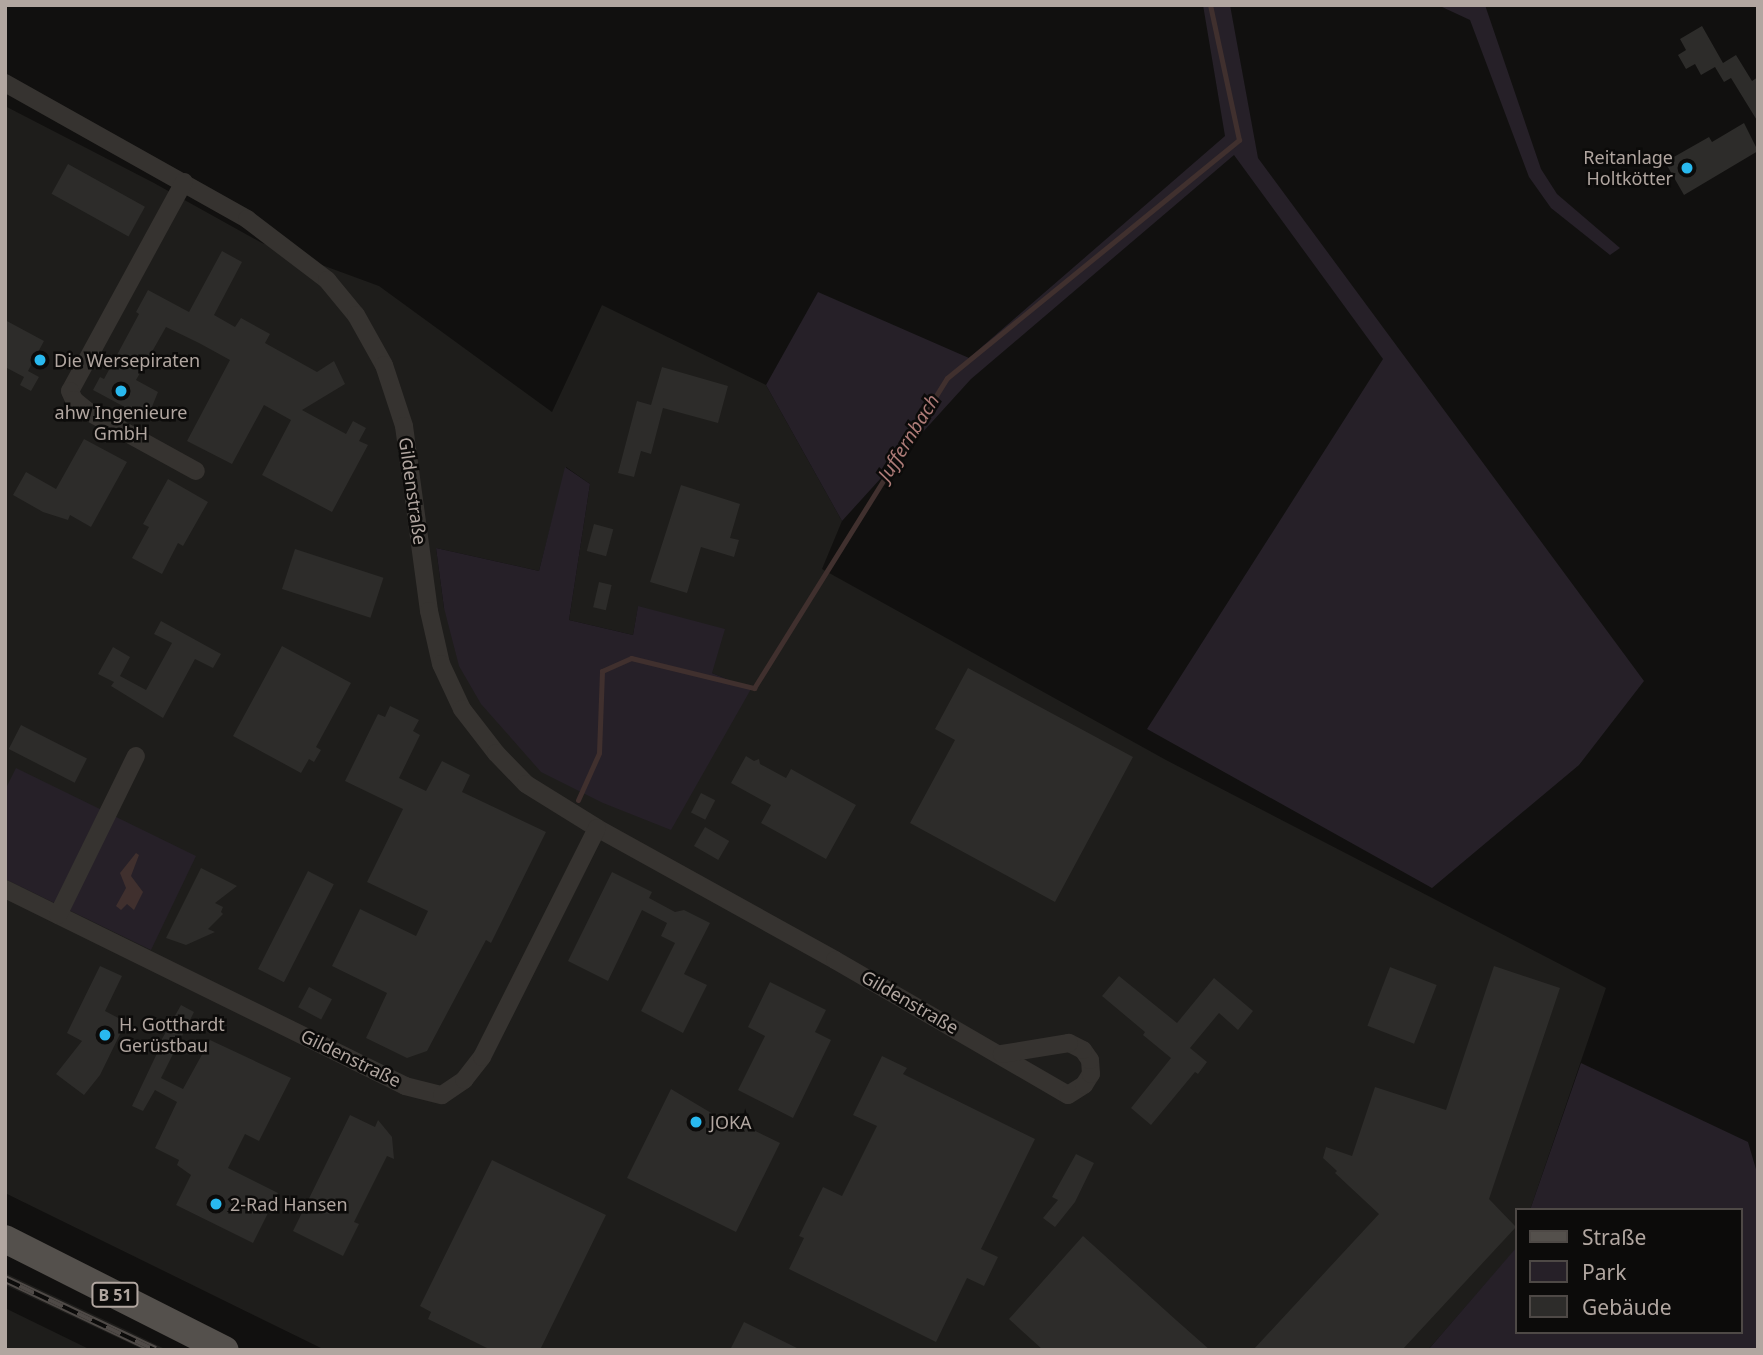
<!DOCTYPE html>
<html>
<head>
<meta charset="utf-8">
<style>
  body { margin:0 }
  #map { position:relative; width:1763px; height:1355px; overflow:hidden; background:#11100f; font-family:"Noto Sans",sans-serif }
  div>[style] { position:absolute }
  [style*='--x'] { left:calc(var(--x)*1px); top:calc(var(--y)*1px); width:calc(var(--w)*1px); rotate:calc(var(--a)*1deg) }
  .built>* { inset:0; background:#1e1d1b }
  .green>* { inset:0; background:#262028 }
  .water>* { inset:0; background:#40302e }
  .stream>* { height:5px; margin:-2.5px; padding:0 2.5px; transform-origin:2.5px; border-radius:2.5px; background:#40302e }
  .building>* { inset:0; background:#2d2c2a; transform-origin:0 0 }
  .minor>* { height:18px; margin:-9px; padding:0 9px; transform-origin:9px; border-radius:9px; background:#363330 }
  .primary>* { height:28px; margin:-14px; padding:0 14px; transform-origin:14px; border-radius:14px; background:#54504c }
  .rail>* { height:8px; margin-top:-4px; transform-origin:0; background:repeating-linear-gradient(90deg,#0c0b0a 0 16px,#4f4a47 0 32px); box-sizing:border-box; border-block:2px solid #4f4a47 }
  .dots>* { width:19px; height:19px; translate:-50% -50%; box-sizing:border-box; border:4px solid #0c0b0a; border-radius:50% }
  span { translate:-50% -50%; white-space:nowrap; text-align:center; line-height:1.15; -webkit-text-stroke:5px #0c0b0a; paint-order:stroke }
  .shield-label span { padding:2px 5px; background:#0c0b0a; border:2px solid; border-radius:5px; -webkit-text-stroke-width:0 }
  .shield-label { font-size:16px; color:#b1a6a0; font-weight:700 }
  .poi-label { font-size:18px; color:#b1a6a0 }
  .right { translate:-100% -50%; text-align:right }
  .left { translate:0 -50%; text-align:left }
  .street-label { font-size:18px; color:#b1a6a0 }
  .water-label { font-size:19px; color:#ad7b77; font-style:italic }
  .frame { position:absolute; inset:0; border:7px solid #b1a6a0; pointer-events:none }
  .legend { position:absolute; left:1515px; top:1208px; width:228px; height:126px; box-sizing:border-box; background:#0c0b0a; border:2px solid #4e4946; margin:0; padding:9px 12px; list-style:none; font-size:21px; color:#b1a6a0 }
  .legend li { display:flex; align-items:center; gap:14px; height:35px }
  .legend b { width:35px; border:2px solid #4e4946 }
</style>
</head>
<body>
<div id="map">
  <div class="built">
    <i style="clip-path:polygon(evenodd,5px 106px,154px 183px,262px 243px,379px 286px,552px 412px,602px 305px,766px 385px,842px 521px,822px 569px,1166px 760px,1606px 988px,1530px 1210px,1516px 1210px,1515px 1250px,1428px 1350px,325px 1350px,5px 1193px,5px 106px,566px 467px,590px 484px,569px 620px,633px 635px,638px 607px,712px 673px,750px 689px,444px 608px,436px 548px,539px 571px,566px 467px)"></i>
    <i style="clip-path:polygon(5px 1273px,126px 1330px,167px 1350px,144px 1350px,5px 1285px)"></i>
    <i style="clip-path:polygon(5px 1308px,91px 1350px,5px 1350px)"></i>
  </div>
  <div class="green">
    <i style="clip-path:polygon(1203px 5px,1230px 5px,1258px 158px,1644px 681px,1579px 765px,1432px 888px,1147px 729px,1383px 359px,1234px 155px,971px 379px,842px 521px,766px 385px,818px 292px,969px 358px,1225px 136px)"></i>
    <i style="clip-path:polygon(1411px 5px,1485px 5px,1541px 169px,1557px 194px,1620px 248px,1610px 255px,1551px 208px,1529px 177px,1470px 20px,1442px 7px)"></i>
    <i style="clip-path:polygon(565px 467px,590px 484px,569px 620px,633px 635px,638px 606px,725px 629px,712px 673px,751px 689px,671px 830px,603px 803px,541px 772px,481px 704px,459px 666px,444px 608px,436px 548px,539px 571px)"></i>
    <i style="clip-path:polygon(16px 768px,196px 856px,151px 950px,5px 879px,5px 790px)"></i>
    <i style="clip-path:polygon(1581px 1063px,1748px 1142px,1758px 1176px,1758px 1350px,1428px 1350px,1516px 1248px,1516px 1332px,1740px 1332px,1740px 1210px,1530px 1210px)"></i>
  </div>
  <div class="water">
    <i style="clip-path:polygon(136px 853px,139px 855px,131px 876px,143px 892px,134px 910px,127px 904px,121px 910px,116px 906px,126px 888px,120px 873px)"></i>
  </div>
  <div class="stream">
    <i style="--x:578;--y:800;--w:51;--a:-65.9"></i>
    <i style="--x:599;--y:753;--w:82;--a:-87.9"></i>
    <i style="--x:602;--y:671;--w:32;--a:-24"></i>
    <i style="--x:631;--y:658;--w:127;--a:13.7"></i>
    <i style="--x:754;--y:688;--w:365;--a:-58.1"></i>
    <i style="--x:947;--y:378;--w:377;--a:-39.2"></i>
    <i style="--x:1239;--y:140;--w:138;--a:-102.1"></i>
  </div>
  <div class="building">
    <i style="clip-path:polygon(1702px 26px,1723px 63px,1736px 55px,1752px 81px,1758px 77px,1758px 122px,1731px 78px,1724px 82px,1715px 67px,1701px 75px,1695px 64px,1686px 69px,1678px 55px,1686px 50px,1680px 39px)"></i>
    <i style="clip-path:polygon(1744px 123px,1758px 151px,1684px 195px,1665px 162px,1709px 137px,1712px 142px)"></i>
    <i style="left:68px;top:164px;width:88px;height:34px;rotate:29deg"></i>
    <i style="clip-path:polygon(222px 251px,242px 262px,214px 315px,235px 327px,241px 318px,270px 334px,265px 343px,317px 372px,334px 361px,345px 384px,302px 410px,346px 434px,353px 421px,366px 428px,359px 441px,368px 445px,332px 512px,262px 475px,291px 420px,264px 405px,232px 464px,187px 441px,230px 360px,199px 343px,166px 327px,136px 380px,158px 392px,147px 419px,93px 390px,100px 377px,104px 379px,139px 314px,136px 312px,148px 290px,189px 312px)"></i>
    <i style="clip-path:polygon(5px 320px,44px 341px,28px 371px,39px 377px,31px 391px,20px 385px,24px 377px,5px 367px)"></i>
    <i style="clip-path:polygon(662px 367px,728px 386px,718px 423px,663px 408px,651px 454px,641px 451px,634px 477px,618px 473px,637px 401px,651px 405px)"></i>
    <i style="clip-path:polygon(84px 439px,127px 462px,91px 527px,70px 515px,68px 520px,43px 512px,13px 495px,26px 472px,56px 489px)"></i>
    <i style="clip-path:polygon(168px 479px,208px 502px,183px 546px,178px 543px,162px 574px,132px 558px,149px 527px,143px 524px)"></i>
    <i style="clip-path:polygon(681px 485px,740px 504px,730px 538px,739px 540px,734px 557px,701px 547px,687px 593px,650px 582px)"></i>
    <i style="left:594px;top:524px;width:20px;height:28px;rotate:15deg"></i>
    <i style="left:295px;top:549px;width:93px;height:42px;rotate:18deg"></i>
    <i style="left:599px;top:582px;width:13px;height:26px;rotate:13deg"></i>
    <i style="clip-path:polygon(161px 621px,221px 654px,213px 668px,195px 659px,163px 718px,111px 686px,114px 682px,98px 674px,113px 647px,130px 657px,120px 676px,146px 690px,172px 643px,154px 634px)"></i>
    <i style="clip-path:polygon(282px 646px,351px 683px,316px 747px,321px 750px,314px 762px,309px 759px,301px 773px,233px 736px)"></i>
    <i style="clip-path:polygon(968px 668px,1133px 757px,1055px 902px,910px 823px,955px 740px,935px 729px)"></i>
    <i style="clip-path:polygon(390px 706px,419px 720px,413px 731px,420px 735px,399px 778px,426px 791px,442px 761px,470px 775px,462px 792px,546px 832px,491px 943px,486px 940px,427px 1051px,407px 1058px,366px 1038px,387px 993px,332px 966px,360px 909px,416px 936px,428px 911px,367px 882px,403px 809px,345px 781px,378px 714px,385px 717px)"></i>
    <i style="left:21px;top:725px;width:74px;height:27px;rotate:27deg"></i>
    <i style="clip-path:polygon(746px 756px,754px 761px,759px 759px,760px 764px,786px 778px,791px 769px,856px 805px,826px 859px,761px 823px,771px 805px,731px 783px)"></i>
    <i style="left:701px;top:793px;width:16px;height:22px;rotate:27deg"></i>
    <i style="left:705px;top:827px;width:28px;height:22px;rotate:30deg"></i>
    <i style="clip-path:polygon(201px 868px,237px 886px,215px 903px,223px 907px,221px 912px,223px 914px,208px 929px,215px 932px,186px 945px,166px 938px)"></i>
    <i style="left:308px;top:871px;width:29px;height:110px;rotate:27deg"></i>
    <i style="clip-path:polygon(612px 872px,652px 892px,649px 898px,675px 912px,684px 910px,710px 923px,684px 974px,707px 985px,683px 1033px,641px 1011px,675px 943px,661px 936px,667px 923px,642px 910px,608px 981px,568px 961px)"></i>
    <i style="clip-path:polygon(100px 966px,122px 976px,105px 1011px,126px 1022px,100px 1075px,84px 1095px,56px 1074px,82px 1041px,67px 1033px)"></i>
    <i style="clip-path:polygon(1494px 966px,1560px 988px,1489px 1199px,1516px 1227px,1402px 1350px,1253px 1350px,1379px 1214px,1335px 1173px,1337px 1171px,1323px 1158px,1326px 1147px,1352px 1156px,1375px 1087px,1446px 1110px)"></i>
    <i style="left:1390px;top:967px;width:50px;height:63px;rotate:21deg"></i>
    <i style="clip-path:polygon(1119px 976px,1177px 1023px,1214px 978px,1253px 1011px,1238px 1030px,1219px 1013px,1190px 1048px,1207px 1062px,1198px 1074px,1195px 1072px,1151px 1125px,1131px 1108px,1171px 1058px,1143px 1035px,1145px 1032px,1102px 996px)"></i>
    <i style="clip-path:polygon(770px 982px,826px 1010px,815px 1032px,831px 1040px,793px 1118px,738px 1090px,765px 1036px,748px 1027px)"></i>
    <i style="left:309px;top:987px;width:26px;height:23px;rotate:28deg"></i>
    <i style="clip-path:polygon(181px 1005px,194px 1012px,161px 1078px,183px 1089px,210px 1040px,291px 1078px,259px 1141px,245px 1134px,228px 1168px,278px 1193px,253px 1243px,176px 1205px,191px 1175px,177px 1165px,179px 1160px,155px 1148px,177px 1102px,155px 1090px,143px 1111px,132px 1106px,160px 1047px,158px 1046px)"></i>
    <i style="clip-path:polygon(882px 1056px,907px 1068px,903px 1074px,1035px 1139px,981px 1249px,998px 1257px,984px 1286px,967px 1278px,936px 1342px,789px 1269px,804px 1238px,799px 1236px,823px 1187px,842px 1196px,877px 1126px,853px 1115px)"></i>
    <i style="clip-path:polygon(671px 1089px,723px 1120px,725px 1116px,780px 1143px,736px 1232px,627px 1178px)"></i>
    <i style="clip-path:polygon(350px 1115px,375px 1127px,378px 1120px,392px 1137px,394px 1159px,387px 1156px,354px 1222px,359px 1224px,343px 1256px,293px 1231px)"></i>
    <i style="clip-path:polygon(1076px 1154px,1094px 1163px,1075px 1202px,1055px 1227px,1043px 1218px,1058px 1200px,1052px 1197px)"></i>
    <i style="clip-path:polygon(492px 1160px,606px 1215px,540px 1350px,491px 1350px,428px 1319px,431px 1312px,420px 1306px)"></i>
    <i style="clip-path:polygon(1083px 1236px,1176px 1320px,1210px 1350px,1043px 1350px,1009px 1319px)"></i>
    <i style="clip-path:polygon(744px 1322px,801px 1350px,730px 1350px)"></i>
  </div>
  <div class="minor">
    <i style="--x:5;--y:83;--w:278;--a:29.3"></i>
    <i style="--x:247;--y:219;--w:101;--a:37.3"></i>
    <i style="--x:327;--y:280;--w:45;--a:50.4"></i>
    <i style="--x:356;--y:315;--w:57;--a:60.8"></i>
    <i style="--x:384;--y:365;--w:64;--a:71.8"></i>
    <i style="--x:404;--y:426;--w:187;--a:82.3"></i>
    <i style="--x:429;--y:611;--w:54;--a:77.2"></i>
    <i style="--x:441;--y:664;--w:50;--a:65"></i>
    <i style="--x:462;--y:709;--w:56;--a:52.3"></i>
    <i style="--x:496;--y:753;--w:43;--a:45.9"></i>
    <i style="--x:526;--y:784;--w:84;--a:31.8"></i>
    <i style="--x:597;--y:828;--w:272;--a:29"></i>
    <i style="--x:835;--y:960;--w:269;--a:30.1"></i>
    <i style="--x:1068;--y:1095;--w:19;--a:-32"></i>
    <i style="--x:1084;--y:1085;--w:13;--a:-58"></i>
    <i style="--x:1091;--y:1074;--w:14;--a:-94"></i>
    <i style="--x:1090;--y:1060;--w:12;--a:-125"></i>
    <i style="--x:1083;--y:1050;--w:16;--a:-153"></i>
    <i style="--x:1069;--y:1043;--w:68;--a:170.7"></i>
    <i style="--x:184;--y:182;--w:238;--a:118.6"></i>
    <i style="--x:70;--y:391;--w:10;--a:66"></i>
    <i style="--x:74;--y:400;--w:19;--a:39"></i>
    <i style="--x:89;--y:412;--w:122;--a:28.9"></i>
    <i style="--x:5;--y:889;--w:446;--a:26.2"></i>
    <i style="--x:405;--y:1086;--w:38;--a:14"></i>
    <i style="--x:442;--y:1095;--w:27;--a:-34"></i>
    <i style="--x:464;--y:1080;--w:29;--a:-52"></i>
    <i style="--x:482;--y:1057;--w:256;--a:-63.3"></i>
    <i style="--x:58;--y:915;--w:177;--a:-63.9"></i>
  </div>
  <div class="primary">
    <i style="--x:5;--y:1239;--w:246;--a:26.8"></i>
  </div>
  <div class="rail">
    <i style="--x:5;--y:1279;--w:166;--a:25.3"></i>
  </div>
  <div class="dots">
    <i style="left:1687px;top:168px;background:#29b9ef"></i>
    <i style="left:40px;top:360px;background:#29b9ef"></i>
    <i style="left:121px;top:391px;background:#29b9ef"></i>
    <i style="left:105px;top:1035px;background:#29b9ef"></i>
    <i style="left:696px;top:1122px;background:#29b9ef"></i>
    <i style="left:216px;top:1204px;background:#29b9ef"></i>
  </div>
  <div class="shield-label">
    <span style="left:115px;top:1295px">B 51</span>
  </div>
  <div class="poi-label">
    <span class="right" style="left:1673px;top:168px">Reitanlage<br>Holtkötter</span>
    <span class="left" style="left:54px;top:360px">Die Wersepiraten</span>
    <span style="left:121px;top:423px">ahw Ingenieure<br>GmbH</span>
    <span class="left" style="left:119px;top:1035px">H. Gotthardt<br>Gerüstbau</span>
    <span class="left" style="left:710px;top:1122px">JOKA</span>
    <span class="left" style="left:230px;top:1204px">2-Rad Hansen</span>
  </div>
  <div class="street-label">
    <span style="left:413px;top:491px;rotate:82deg">Gildenstraße</span>
    <span style="left:910px;top:1002px;rotate:30deg">Gildenstraße</span>
    <span style="left:351px;top:1058px;rotate:26deg">Gildenstraße</span>
  </div>
  <div class="water-label">
    <span style="left:909px;top:438px;rotate:-58deg">Juffernbach</span>
  </div>
  <div class="frame"></div>
  <ul class="legend">
  <li><b style="height:9px;background:#54504c"></b>Straße</li>
  <li><b style="height:19px;background:#262028"></b>Park</li>
  <li><b style="height:19px;background:#2d2c2a"></b>Gebäude</li>
  </ul>
</div>
</body>
</html>
